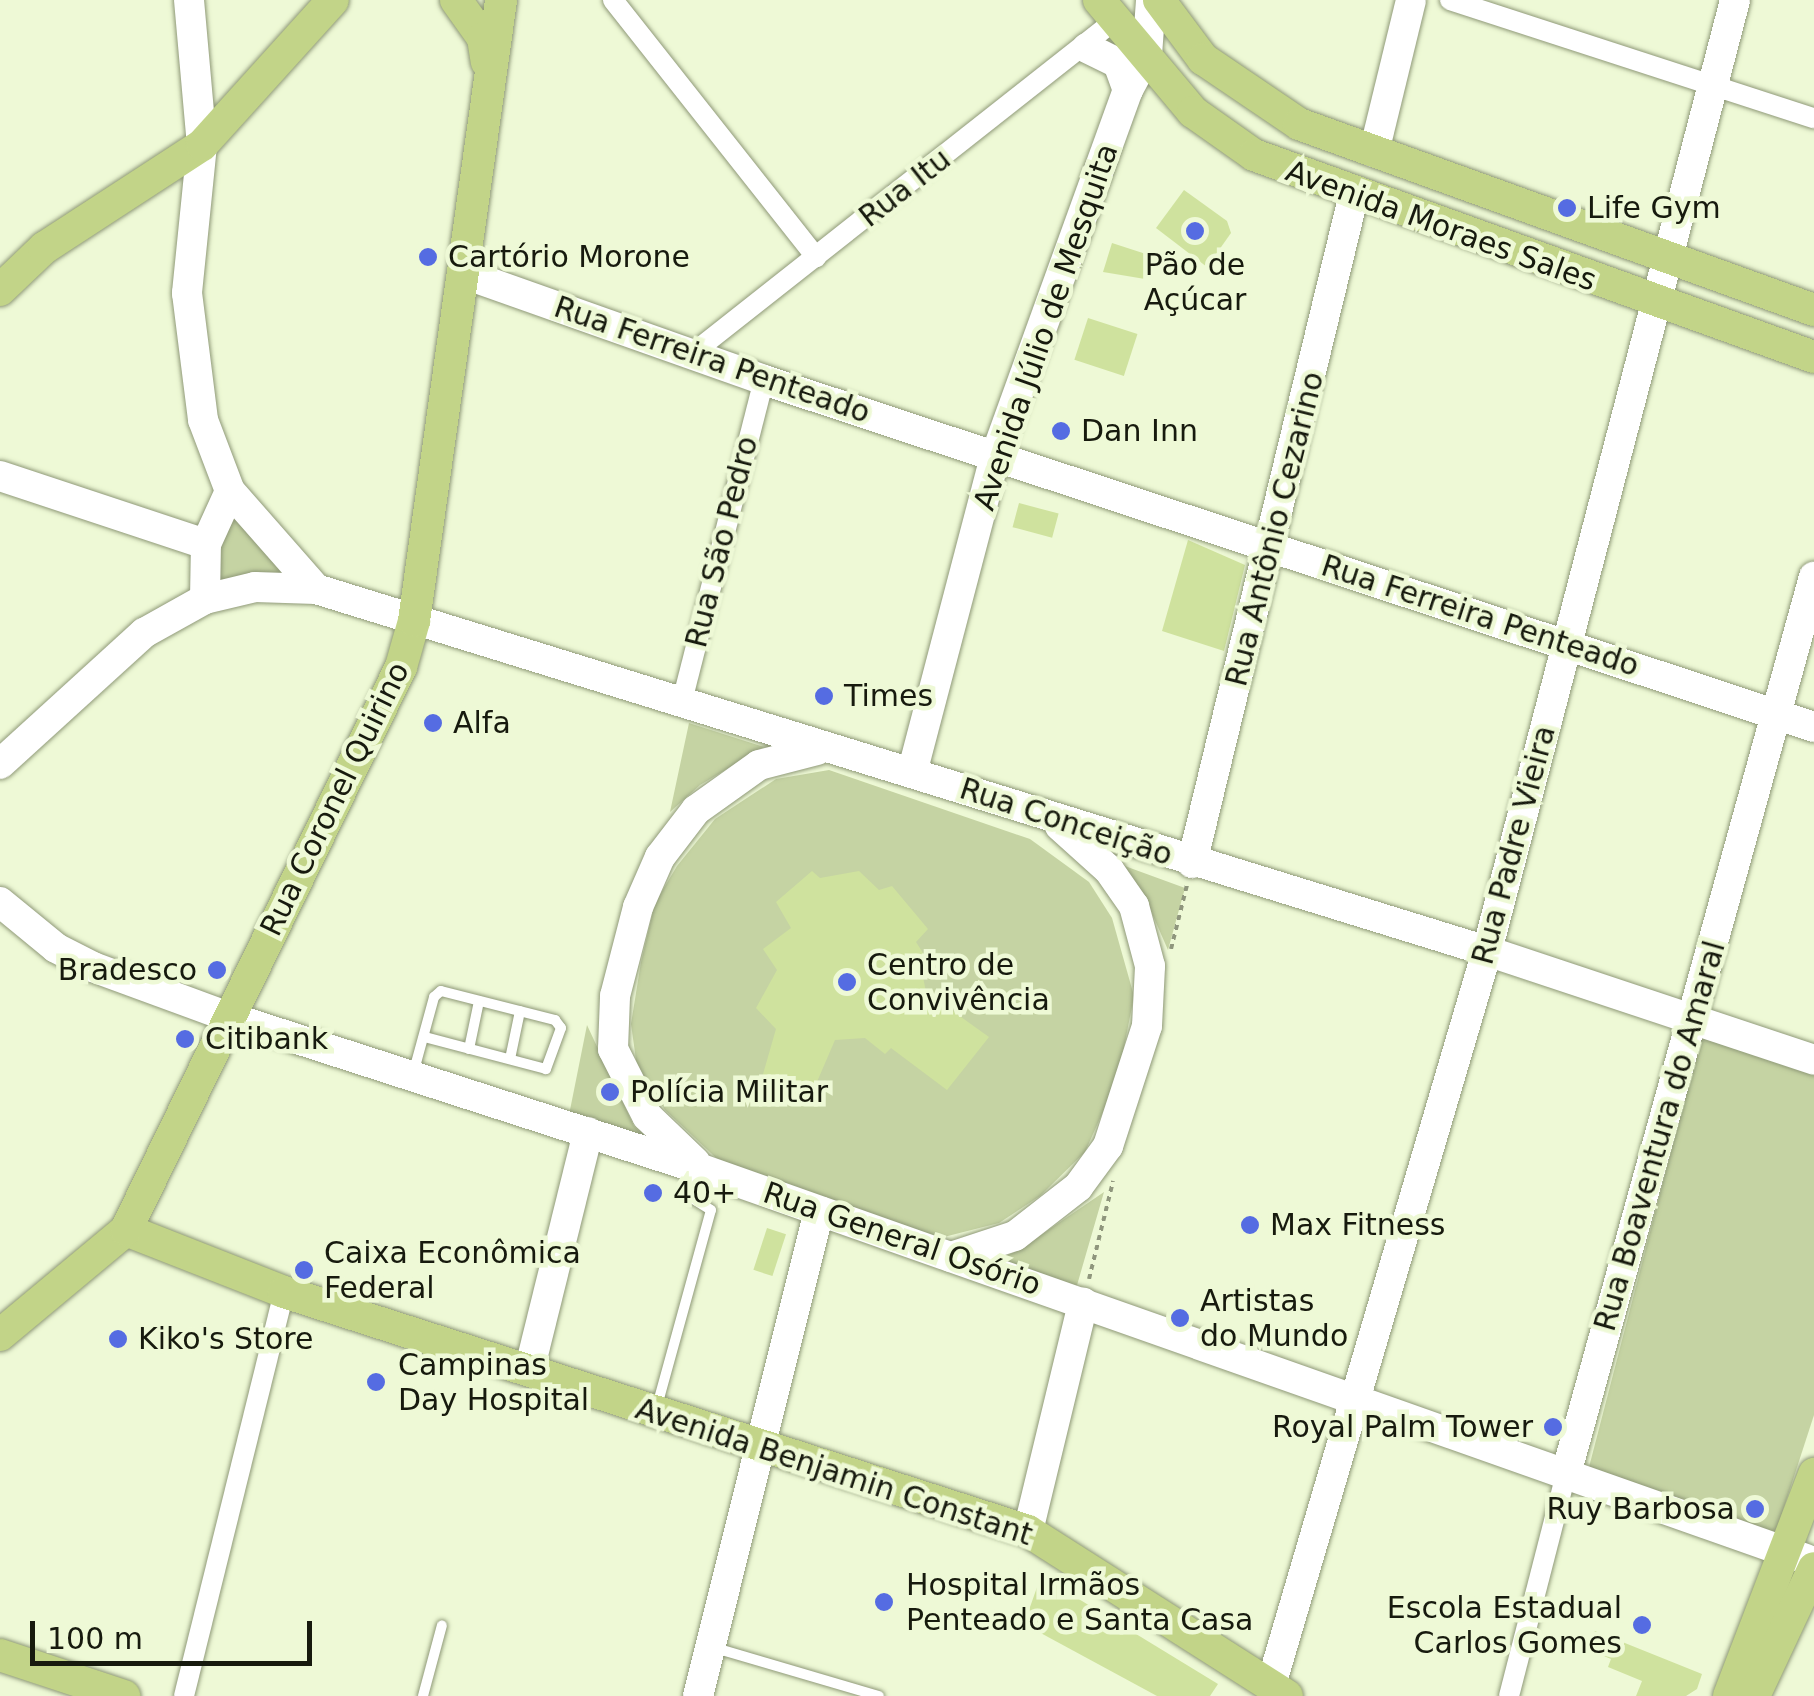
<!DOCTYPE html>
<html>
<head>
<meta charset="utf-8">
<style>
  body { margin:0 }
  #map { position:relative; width:1814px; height:1696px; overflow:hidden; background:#eef9d6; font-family:"DejaVu Sans",sans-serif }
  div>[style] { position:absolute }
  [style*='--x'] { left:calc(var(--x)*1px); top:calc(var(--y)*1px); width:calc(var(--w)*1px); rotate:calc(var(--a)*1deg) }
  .green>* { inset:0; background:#c5d3a3 }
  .building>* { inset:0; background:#cfe29e; transform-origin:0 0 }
  .path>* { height:4px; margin-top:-2px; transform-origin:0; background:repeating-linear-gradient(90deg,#8f967d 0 5px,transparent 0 10px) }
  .roads { filter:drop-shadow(0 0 2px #8f9978) drop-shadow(0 0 2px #8f9978) }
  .lane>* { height:10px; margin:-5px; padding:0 5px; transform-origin:5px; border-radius:5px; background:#fff }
  .street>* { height:20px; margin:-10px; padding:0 10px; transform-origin:10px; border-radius:10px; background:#fff }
  .secondary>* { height:30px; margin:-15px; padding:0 15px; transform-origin:15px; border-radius:15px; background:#fff }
  .primary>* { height:32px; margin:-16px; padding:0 16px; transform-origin:16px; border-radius:16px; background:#c2d488 }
  .dots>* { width:28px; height:28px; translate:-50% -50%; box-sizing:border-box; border:5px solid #eef9d6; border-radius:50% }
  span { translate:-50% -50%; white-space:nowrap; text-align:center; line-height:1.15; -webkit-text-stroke:9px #eef9d6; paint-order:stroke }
  .street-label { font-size:30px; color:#171a0e }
  .poi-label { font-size:30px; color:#171a0e }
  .left { translate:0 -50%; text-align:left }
  .right { translate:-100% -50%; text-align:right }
  .scale { position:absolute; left:30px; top:1621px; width:282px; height:45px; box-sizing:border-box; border:5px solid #171a0e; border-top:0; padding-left:12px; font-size:30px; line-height:35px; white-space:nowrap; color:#171a0e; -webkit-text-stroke:8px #eef9d6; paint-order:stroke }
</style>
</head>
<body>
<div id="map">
  <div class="green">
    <i style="clip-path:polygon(232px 512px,290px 578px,214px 587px,216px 549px)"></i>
    <i style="clip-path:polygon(689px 723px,764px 747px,700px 785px,670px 812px)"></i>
    <i style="clip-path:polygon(829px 770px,1030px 839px,1089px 882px,1112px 918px,1134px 996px,1118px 1078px,1085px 1152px,1040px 1196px,999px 1223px,928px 1241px,729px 1170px,665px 1110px,637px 1067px,631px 1024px,641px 962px,655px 903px,677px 866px,715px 819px,776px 779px)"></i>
    <i style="clip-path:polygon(1122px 865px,1185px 888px,1168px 950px,1147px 902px)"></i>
    <i style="clip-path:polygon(587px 1025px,634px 1126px,661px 1153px,569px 1115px)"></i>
    <i style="clip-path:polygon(1701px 1036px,1814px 1072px,1814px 1415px,1774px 1538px,1588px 1471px)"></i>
    <i style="clip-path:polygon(1104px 1192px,1073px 1299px,985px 1265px,1019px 1250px)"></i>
  </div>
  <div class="building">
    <i style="clip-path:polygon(1184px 190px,1227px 221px,1231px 233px,1207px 267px,1156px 228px)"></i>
    <i style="clip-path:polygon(1112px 243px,1152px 256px,1145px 279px,1103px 272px)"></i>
    <i style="left:1088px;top:318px;width:52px;height:44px;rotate:18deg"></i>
    <i style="left:1019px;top:503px;width:41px;height:25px;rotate:15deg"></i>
    <i style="clip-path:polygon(1188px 540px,1245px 565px,1224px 651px,1162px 631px)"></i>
    <i style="clip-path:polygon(812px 871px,820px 878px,859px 871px,879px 890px,892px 886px,928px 929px,916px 942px,930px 964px,922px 972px,926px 992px,989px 1037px,947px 1090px,891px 1048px,885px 1054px,865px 1038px,835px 1040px,807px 1105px,761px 1081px,776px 1029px,756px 1008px,777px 970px,763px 949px,791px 928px,776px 902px)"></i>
    <i style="left:767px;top:1228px;width:20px;height:44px;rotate:18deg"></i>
    <i style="clip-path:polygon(1041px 1576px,1218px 1684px,1210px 1696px,1157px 1696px,1024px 1624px)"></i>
    <i style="clip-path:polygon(1595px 1631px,1702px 1674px,1697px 1689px,1686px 1696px,1636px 1696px,1642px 1681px,1608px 1667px,1611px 1659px,1587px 1649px)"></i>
  </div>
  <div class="path">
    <i style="--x:1171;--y:949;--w:66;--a:-76"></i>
    <i style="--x:1089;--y:1279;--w:101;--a:-76.2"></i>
  </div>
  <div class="roads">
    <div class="lane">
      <i style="--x:469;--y:1049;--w:49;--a:-78.2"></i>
      <i style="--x:510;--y:1059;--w:49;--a:-78.2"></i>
      <i style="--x:413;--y:1074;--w:80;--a:-74.7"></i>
      <i style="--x:434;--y:997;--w:9;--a:-41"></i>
      <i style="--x:441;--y:991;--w:118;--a:14.3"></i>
      <i style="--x:555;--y:1020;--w:10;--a:53"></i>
      <i style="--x:561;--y:1028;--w:44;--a:110.1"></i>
      <i style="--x:546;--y:1069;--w:125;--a:-165.2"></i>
      <i style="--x:657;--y:1406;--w:203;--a:-74.6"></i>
      <i style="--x:711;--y:1210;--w:26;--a:-148"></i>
      <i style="--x:689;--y:1196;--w:26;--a:-88"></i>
      <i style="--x:712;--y:1647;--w:174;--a:16.4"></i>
      <i style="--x:423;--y:1696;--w:73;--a:-75"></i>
    </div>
    <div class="street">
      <i style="--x:613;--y:0;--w:328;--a:51.7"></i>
      <i style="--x:1450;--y:0;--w:383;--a:18"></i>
      <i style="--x:693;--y:353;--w:536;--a:-38.26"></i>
      <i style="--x:681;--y:705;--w:335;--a:-75.7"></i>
      <i style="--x:184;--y:1696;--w:416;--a:-76.1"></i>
      <i style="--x:1509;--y:1696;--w:229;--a:-75.6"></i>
    </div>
    <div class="secondary">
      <i style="--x:189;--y:0;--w:146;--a:84.9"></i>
      <i style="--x:202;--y:145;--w:149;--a:95.8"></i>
      <i style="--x:187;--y:293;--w:128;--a:82.8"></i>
      <i style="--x:203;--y:420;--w:76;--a:69.2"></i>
      <i style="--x:230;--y:491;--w:130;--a:48.7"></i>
      <i style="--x:1087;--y:48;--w:34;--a:26"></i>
      <i style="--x:1118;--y:63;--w:29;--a:70"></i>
      <i style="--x:1374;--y:152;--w:156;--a:-76.3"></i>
      <i style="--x:465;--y:274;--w:317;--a:19.5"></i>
      <i style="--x:764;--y:380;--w:1106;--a:18.29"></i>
      <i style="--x:0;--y:476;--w:217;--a:18.3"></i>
      <i style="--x:205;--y:599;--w:55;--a:-89"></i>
      <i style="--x:206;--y:544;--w:58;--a:-65.6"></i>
      <i style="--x:0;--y:764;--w:195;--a:-42.3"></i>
      <i style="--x:144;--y:633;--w:70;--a:-29.1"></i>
      <i style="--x:205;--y:599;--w:51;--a:-13.5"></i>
      <i style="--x:255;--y:587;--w:61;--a:1.9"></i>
      <i style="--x:316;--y:589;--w:1226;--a:17.18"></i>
      <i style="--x:1487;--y:951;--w:345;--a:18.4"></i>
      <i style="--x:912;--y:773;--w:327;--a:-75.3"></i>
      <i style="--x:995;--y:457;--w:390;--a:-70.1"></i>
      <i style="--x:1128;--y:90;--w:40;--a:-62"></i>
      <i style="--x:1147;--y:55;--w:55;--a:-85.8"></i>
      <i style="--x:1192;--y:863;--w:688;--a:-76.39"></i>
      <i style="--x:0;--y:902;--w:72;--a:39.4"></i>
      <i style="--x:56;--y:948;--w:42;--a:27.2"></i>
      <i style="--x:93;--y:967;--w:145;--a:20.2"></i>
      <i style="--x:229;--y:1017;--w:499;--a:17.9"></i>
      <i style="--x:704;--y:1170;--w:1169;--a:19.44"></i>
      <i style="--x:695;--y:1162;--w:66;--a:-136.2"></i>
      <i style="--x:647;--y:1116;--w:75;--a:-116.9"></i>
      <i style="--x:613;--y:1049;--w:53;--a:-87.8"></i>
      <i style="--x:615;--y:996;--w:92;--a:-75.5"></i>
      <i style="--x:638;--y:907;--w:55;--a:-66.3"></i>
      <i style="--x:660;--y:857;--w:59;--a:-52.5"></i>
      <i style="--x:696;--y:810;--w:77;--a:-35.5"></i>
      <i style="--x:759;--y:765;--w:60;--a:-14.5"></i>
      <i style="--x:951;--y:1257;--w:67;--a:-18.2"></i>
      <i style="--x:1015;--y:1236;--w:80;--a:-37.9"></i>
      <i style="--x:1078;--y:1187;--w:51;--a:-53.8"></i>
      <i style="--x:1108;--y:1146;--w:126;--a:-72"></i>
      <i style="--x:1147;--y:1026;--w:60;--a:-87.1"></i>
      <i style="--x:1150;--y:966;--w:62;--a:-104.9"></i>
      <i style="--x:1134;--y:906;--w:44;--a:-124.8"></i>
      <i style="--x:1109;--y:870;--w:66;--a:-138.1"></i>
      <i style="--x:529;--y:1371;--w:246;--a:-76.1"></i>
      <i style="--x:1566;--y:1474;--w:931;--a:-74.55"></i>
      <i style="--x:1028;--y:1531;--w:235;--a:-76.4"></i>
      <i style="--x:1271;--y:1685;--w:765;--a:-73.6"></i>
      <i style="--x:1487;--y:951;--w:983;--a:-75.38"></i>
      <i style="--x:698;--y:1696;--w:500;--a:-76"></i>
    </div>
    <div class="primary">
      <i style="--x:456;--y:0;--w:47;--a:54.6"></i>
      <i style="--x:483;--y:38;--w:24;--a:81"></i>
      <i style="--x:1099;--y:0;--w:146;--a:50"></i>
      <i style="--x:1193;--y:112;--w:75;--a:35.2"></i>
      <i style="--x:1254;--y:155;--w:595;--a:19.84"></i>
      <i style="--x:1159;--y:0;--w:74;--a:53.3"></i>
      <i style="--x:1203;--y:59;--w:116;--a:34.1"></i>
      <i style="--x:1299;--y:124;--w:548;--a:19.86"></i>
      <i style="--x:0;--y:290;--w:61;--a:-43.7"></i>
      <i style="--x:44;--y:248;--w:189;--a:-33.1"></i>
      <i style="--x:202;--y:145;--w:195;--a:-47.9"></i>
      <i style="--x:126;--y:1230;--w:170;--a:21.4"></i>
      <i style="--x:284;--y:1292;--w:781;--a:17.81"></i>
      <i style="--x:1028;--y:1531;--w:307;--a:32.5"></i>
      <i style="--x:0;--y:1335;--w:164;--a:-39.8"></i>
      <i style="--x:126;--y:1230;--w:627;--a:-63.97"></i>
      <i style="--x:401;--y:667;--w:48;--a:-74.2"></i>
      <i style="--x:414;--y:621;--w:627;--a:-82.02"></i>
      <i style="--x:0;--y:1655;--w:131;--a:18.3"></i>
      <i style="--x:1729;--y:1696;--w:238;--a:-69"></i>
      <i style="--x:1754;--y:1696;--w:141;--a:-64.9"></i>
    </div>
  </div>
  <div class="dots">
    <i style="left:1567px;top:208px;background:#556ce2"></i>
    <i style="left:1195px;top:231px;background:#556ce2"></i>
    <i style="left:428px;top:257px;background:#556ce2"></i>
    <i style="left:1061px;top:431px;background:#556ce2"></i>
    <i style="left:824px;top:696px;background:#556ce2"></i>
    <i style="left:433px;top:723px;background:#556ce2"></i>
    <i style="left:217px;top:970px;background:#556ce2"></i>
    <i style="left:847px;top:982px;background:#556ce2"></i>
    <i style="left:185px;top:1039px;background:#556ce2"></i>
    <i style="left:610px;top:1092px;background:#556ce2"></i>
    <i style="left:653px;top:1193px;background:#556ce2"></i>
    <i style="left:1250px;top:1225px;background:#556ce2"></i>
    <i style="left:304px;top:1270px;background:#556ce2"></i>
    <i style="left:1180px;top:1318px;background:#556ce2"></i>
    <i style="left:118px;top:1339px;background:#556ce2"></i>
    <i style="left:376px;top:1382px;background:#556ce2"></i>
    <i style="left:1553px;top:1427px;background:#556ce2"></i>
    <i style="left:1755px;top:1509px;background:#556ce2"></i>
    <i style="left:884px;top:1602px;background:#556ce2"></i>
    <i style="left:1642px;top:1625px;background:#556ce2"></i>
  </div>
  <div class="street-label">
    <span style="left:905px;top:188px;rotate:-38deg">Rua Itu</span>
    <span style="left:1441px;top:226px;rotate:20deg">Avenida Moraes Sales</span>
    <span style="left:1046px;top:327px;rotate:-71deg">Avenida Júlio de Mesquita</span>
    <span style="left:712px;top:360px;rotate:19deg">Rua Ferreira Penteado</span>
    <span style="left:1275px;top:529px;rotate:-76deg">Rua Antônio Cezarino</span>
    <span style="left:722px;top:542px;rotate:-76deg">Rua São Pedro</span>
    <span style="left:1480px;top:616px;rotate:18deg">Rua Ferreira Penteado</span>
    <span style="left:335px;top:799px;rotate:-64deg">Rua Coronel Quirino</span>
    <span style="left:1066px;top:822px;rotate:18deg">Rua Conceição</span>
    <span style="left:1514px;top:845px;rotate:-75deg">Rua Padre Vieira</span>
    <span style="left:1660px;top:1136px;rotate:-74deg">Rua Boaventura do Amaral</span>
    <span style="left:902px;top:1239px;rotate:19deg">Rua General Osório</span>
    <span style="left:834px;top:1472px;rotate:18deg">Avenida Benjamin Constant</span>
  </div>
  <div class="poi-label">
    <span class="left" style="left:1587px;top:208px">Life Gym</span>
    <span class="left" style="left:448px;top:257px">Cartório Morone</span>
    <span style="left:1195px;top:282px">Pão de<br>Açúcar</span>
    <span class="left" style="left:1081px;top:431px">Dan Inn</span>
    <span class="left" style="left:844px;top:696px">Times</span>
    <span class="left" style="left:453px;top:723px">Alfa</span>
    <span class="left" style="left:867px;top:982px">Centro de<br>Convivência</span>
    <span class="right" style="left:197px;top:970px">Bradesco</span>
    <span class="left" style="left:205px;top:1039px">Citibank</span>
    <span class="left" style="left:630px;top:1092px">Polícia Militar</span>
    <span class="left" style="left:673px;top:1193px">40+</span>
    <span class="left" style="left:1270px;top:1225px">Max Fitness</span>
    <span class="left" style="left:324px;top:1270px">Caixa Econômica<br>Federal</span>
    <span class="left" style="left:1200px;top:1318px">Artistas<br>do Mundo</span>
    <span class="left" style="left:138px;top:1339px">Kiko's Store</span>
    <span class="left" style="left:398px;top:1382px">Campinas<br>Day Hospital</span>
    <span class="right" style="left:1533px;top:1427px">Royal Palm Tower</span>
    <span class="right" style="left:1735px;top:1509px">Ruy Barbosa</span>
    <span class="left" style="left:906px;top:1602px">Hospital Irmãos<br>Penteado e Santa Casa</span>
    <span class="right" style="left:1622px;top:1625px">Escola Estadual<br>Carlos Gomes</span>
  </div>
  <div class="scale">100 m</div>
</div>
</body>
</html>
